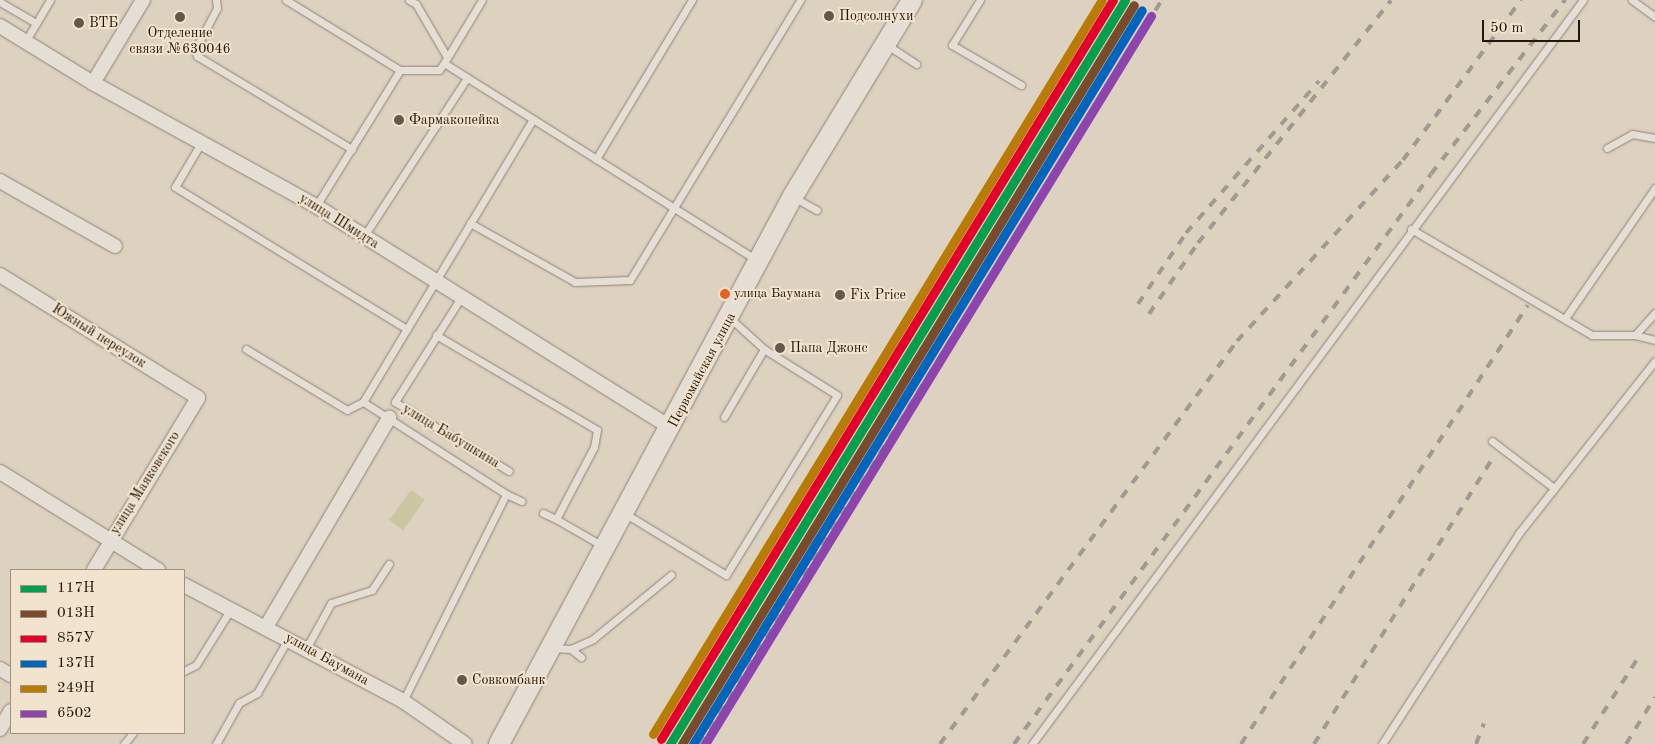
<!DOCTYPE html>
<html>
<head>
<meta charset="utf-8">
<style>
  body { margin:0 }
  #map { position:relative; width:1655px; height:744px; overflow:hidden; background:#ddd1bf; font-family:"Old Standard TT",serif }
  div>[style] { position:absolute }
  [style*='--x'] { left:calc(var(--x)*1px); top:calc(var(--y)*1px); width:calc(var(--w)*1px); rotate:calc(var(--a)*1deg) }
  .green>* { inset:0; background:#cbc5a1; transform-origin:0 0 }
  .roads { filter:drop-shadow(0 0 1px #8d8479) drop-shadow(0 0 1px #8d8479) }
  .service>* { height:7px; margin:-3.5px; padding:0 3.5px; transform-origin:3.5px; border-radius:3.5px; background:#e4ded5 }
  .minor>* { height:14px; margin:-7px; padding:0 7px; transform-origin:7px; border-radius:7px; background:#e4ded5 }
  .secondary>* { height:20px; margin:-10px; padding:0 10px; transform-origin:10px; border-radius:10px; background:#e4ded5 }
  .rail>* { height:4px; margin-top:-2px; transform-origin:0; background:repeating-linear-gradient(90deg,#a09a91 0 9px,transparent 0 18px) }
  .rail-1>* { height:9px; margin:-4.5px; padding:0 4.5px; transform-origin:4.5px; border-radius:4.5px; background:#029f4d }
  .rail-2>* { height:9px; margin:-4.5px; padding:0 4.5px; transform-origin:4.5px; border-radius:4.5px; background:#7a4b2a }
  .rail-3>* { height:9px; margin:-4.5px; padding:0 4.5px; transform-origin:4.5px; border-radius:4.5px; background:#e4002b }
  .rail-4>* { height:9px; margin:-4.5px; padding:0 4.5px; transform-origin:4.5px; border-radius:4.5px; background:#0065bd }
  .rail-5>* { height:9px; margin:-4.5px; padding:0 4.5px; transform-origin:4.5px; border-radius:4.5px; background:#b87b03 }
  .rail-6>* { height:9px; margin:-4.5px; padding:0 4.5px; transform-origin:4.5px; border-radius:4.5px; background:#8e44ad }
  .dots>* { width:14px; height:14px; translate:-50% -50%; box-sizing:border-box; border:2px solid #f1e3cd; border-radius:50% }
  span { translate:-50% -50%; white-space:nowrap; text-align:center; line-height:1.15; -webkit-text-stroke:4px #f1e3cd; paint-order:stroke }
  .bus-label { font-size:13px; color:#24160a }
  .left { translate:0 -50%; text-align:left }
  .poi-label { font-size:14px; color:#24160a }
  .street-label { font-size:14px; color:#24160a }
  .legend { position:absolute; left:10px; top:569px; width:175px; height:165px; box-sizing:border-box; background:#f1e3cd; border:1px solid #9f917f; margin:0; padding:6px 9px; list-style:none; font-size:15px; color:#24160a }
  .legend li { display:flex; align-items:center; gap:10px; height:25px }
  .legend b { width:25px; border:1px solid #9f917f }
  .scale { position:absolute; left:1482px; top:20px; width:98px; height:22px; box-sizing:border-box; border:2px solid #24160a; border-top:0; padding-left:6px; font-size:15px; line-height:18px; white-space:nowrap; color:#24160a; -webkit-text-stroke:4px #f1e3cd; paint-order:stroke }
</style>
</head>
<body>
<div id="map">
  <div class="green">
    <i style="left:411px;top:490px;width:17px;height:37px;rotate:36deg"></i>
  </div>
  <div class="roads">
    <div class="service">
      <i style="--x:216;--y:0;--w:8;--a:83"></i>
      <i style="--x:217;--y:8;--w:47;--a:117.6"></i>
      <i style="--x:195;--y:50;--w:6;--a:72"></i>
      <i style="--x:197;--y:56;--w:181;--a:31"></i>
      <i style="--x:286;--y:0;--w:134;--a:31.6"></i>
      <i style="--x:409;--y:0;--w:8;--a:30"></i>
      <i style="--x:416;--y:4;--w:61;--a:59.7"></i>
      <i style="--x:482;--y:0;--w:74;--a:121.1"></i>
      <i style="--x:444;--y:63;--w:370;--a:32.2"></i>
      <i style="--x:980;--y:0;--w:53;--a:121.9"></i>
      <i style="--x:952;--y:45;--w:80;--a:30.1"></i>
      <i style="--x:1632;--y:0;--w:29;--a:36"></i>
      <i style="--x:0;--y:2;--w:42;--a:30.3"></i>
      <i style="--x:25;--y:42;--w:49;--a:-59.2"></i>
      <i style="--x:887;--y:45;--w:35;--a:33"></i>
      <i style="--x:201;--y:143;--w:51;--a:120.6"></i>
      <i style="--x:175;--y:187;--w:272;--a:31.5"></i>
      <i style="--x:1607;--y:148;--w:29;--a:-29"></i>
      <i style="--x:1632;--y:134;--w:23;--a:10"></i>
      <i style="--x:596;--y:159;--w:186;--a:-58.9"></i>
      <i style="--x:795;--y:198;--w:25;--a:29"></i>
      <i style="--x:316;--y:206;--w:160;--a:-58.3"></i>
      <i style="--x:400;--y:70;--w:39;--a:0"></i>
      <i style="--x:439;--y:70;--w:9;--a:-54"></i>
      <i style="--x:470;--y:223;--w:120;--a:29.3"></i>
      <i style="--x:575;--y:282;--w:55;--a:-2.1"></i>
      <i style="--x:630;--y:280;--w:328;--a:-58.7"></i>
      <i style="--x:1411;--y:229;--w:210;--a:30.4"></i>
      <i style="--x:1592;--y:335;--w:43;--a:0"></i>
      <i style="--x:1635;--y:335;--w:21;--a:14"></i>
      <i style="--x:364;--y:236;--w:189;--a:-56.9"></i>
      <i style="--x:460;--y:299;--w:122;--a:122.3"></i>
      <i style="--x:395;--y:402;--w:133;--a:31.2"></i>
      <i style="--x:1566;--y:317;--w:157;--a:-55.4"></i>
      <i style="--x:436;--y:335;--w:187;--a:30.5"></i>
      <i style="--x:597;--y:430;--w:17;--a:100"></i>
      <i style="--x:594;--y:447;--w:81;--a:117.8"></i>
      <i style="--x:556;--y:519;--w:54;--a:29.9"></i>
      <i style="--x:1635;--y:335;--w:30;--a:-48"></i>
      <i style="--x:246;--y:349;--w:118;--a:31.1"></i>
      <i style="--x:347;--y:410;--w:18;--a:-27"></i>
      <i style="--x:724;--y:417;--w:79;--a:-59.5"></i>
      <i style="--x:1492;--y:441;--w:78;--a:37.2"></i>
      <i style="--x:506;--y:494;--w:17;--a:25"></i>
      <i style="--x:543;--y:513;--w:14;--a:25"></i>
      <i style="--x:626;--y:514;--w:117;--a:31.4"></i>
      <i style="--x:726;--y:575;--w:211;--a:-58.3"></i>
      <i style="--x:837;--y:395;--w:86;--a:-147.8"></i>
      <i style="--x:764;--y:349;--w:46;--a:-137.6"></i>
      <i style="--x:307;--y:647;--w:50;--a:-61.4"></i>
      <i style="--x:331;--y:603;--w:43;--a:-17.6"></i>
      <i style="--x:372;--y:590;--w:31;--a:-57"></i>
      <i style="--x:553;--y:648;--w:18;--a:3"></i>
      <i style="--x:571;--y:649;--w:24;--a:-24"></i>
      <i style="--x:593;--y:639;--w:101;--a:-39.4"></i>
      <i style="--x:571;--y:649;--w:13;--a:39"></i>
      <i style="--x:184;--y:671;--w:13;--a:-27"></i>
      <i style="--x:196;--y:665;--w:62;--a:-58.1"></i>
      <i style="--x:403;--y:701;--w:231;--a:-63.5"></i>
      <i style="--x:506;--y:494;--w:170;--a:-147.2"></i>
      <i style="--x:363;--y:402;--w:330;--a:-59"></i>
      <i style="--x:124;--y:744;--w:14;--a:-51"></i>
      <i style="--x:216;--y:744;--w:47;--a:-60.7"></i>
      <i style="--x:239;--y:703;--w:21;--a:-29"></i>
      <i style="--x:257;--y:693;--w:62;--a:-60.1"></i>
      <i style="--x:1032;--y:744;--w:926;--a:-53.48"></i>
      <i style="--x:1382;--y:744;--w:252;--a:-57"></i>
      <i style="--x:1519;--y:533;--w:219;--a:-51.7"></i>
    </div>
    <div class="minor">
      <i style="--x:0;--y:26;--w:109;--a:31.5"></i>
      <i style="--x:93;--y:83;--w:255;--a:28.9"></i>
      <i style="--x:316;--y:206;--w:419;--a:32"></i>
      <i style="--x:93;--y:83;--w:97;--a:-58.9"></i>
      <i style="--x:0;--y:181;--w:132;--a:29.5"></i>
      <i style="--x:0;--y:275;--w:233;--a:31.8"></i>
      <i style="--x:198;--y:398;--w:201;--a:121.2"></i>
      <i style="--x:0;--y:472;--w:186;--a:31.8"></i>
      <i style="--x:184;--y:585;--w:248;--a:27.9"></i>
      <i style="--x:403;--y:701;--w:75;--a:34.7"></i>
      <i style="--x:266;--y:627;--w:243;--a:-59.5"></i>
      <i style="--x:0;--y:669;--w:13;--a:29"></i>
      <i style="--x:0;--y:729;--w:21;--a:-59"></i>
    </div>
    <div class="secondary">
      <i style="--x:499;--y:744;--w:622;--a:-61.79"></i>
      <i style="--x:793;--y:196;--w:229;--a:-58.7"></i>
    </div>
  </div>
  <div class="rail">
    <i style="--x:1138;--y:304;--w:86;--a:-55.9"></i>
    <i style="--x:1186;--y:233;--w:202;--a:-48.8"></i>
    <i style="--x:1149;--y:314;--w:86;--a:-55.4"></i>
    <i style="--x:1198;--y:243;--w:310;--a:-51.5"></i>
    <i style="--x:699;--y:744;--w:876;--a:-58.11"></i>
    <i style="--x:940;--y:744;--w:501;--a:-53.61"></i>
    <i style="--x:1237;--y:341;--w:246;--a:-47.5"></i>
    <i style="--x:1403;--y:160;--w:199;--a:-53.6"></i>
    <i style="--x:1014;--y:744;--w:706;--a:-53.81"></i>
    <i style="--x:1431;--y:174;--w:220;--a:-52.4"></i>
    <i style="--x:1241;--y:744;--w:524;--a:-56.83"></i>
    <i style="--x:1314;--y:744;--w:338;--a:-58"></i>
    <i style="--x:1476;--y:744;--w:22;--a:-69"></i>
    <i style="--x:1583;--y:744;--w:106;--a:-57.4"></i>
    <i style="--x:1626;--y:744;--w:55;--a:-58.3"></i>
  </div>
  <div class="rail-1">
    <i style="--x:670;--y:744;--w:872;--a:-58.55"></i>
  </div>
  <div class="rail-2">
    <i style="--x:682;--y:744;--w:866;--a:-58.55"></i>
  </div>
  <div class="rail-3">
    <i style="--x:661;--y:739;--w:866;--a:-58.55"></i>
  </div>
  <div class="rail-4">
    <i style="--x:693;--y:744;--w:860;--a:-58.55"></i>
  </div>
  <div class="rail-5">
    <i style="--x:653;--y:734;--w:860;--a:-58.55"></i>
  </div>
  <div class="rail-6">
    <i style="--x:705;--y:744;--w:854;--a:-58.51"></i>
  </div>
  <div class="dots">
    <i style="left:829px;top:16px;background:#655749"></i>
    <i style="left:180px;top:17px;background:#655749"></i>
    <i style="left:79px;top:23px;background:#655749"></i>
    <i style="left:399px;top:120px;background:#655749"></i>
    <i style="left:725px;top:294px;background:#e86121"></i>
    <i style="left:840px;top:295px;background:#655749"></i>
    <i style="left:780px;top:348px;background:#655749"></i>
    <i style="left:462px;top:680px;background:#655749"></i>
  </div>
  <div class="bus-label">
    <span class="left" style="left:734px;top:294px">улица Баумана</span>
  </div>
  <div class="poi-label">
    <span class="left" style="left:839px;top:16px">Подсолнухи</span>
    <span class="left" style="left:89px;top:23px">ВТБ</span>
    <span style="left:180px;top:41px">Отделение<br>связи №630046</span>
    <span class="left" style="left:409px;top:120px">Фармакопейка</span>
    <span class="left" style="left:850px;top:295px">Fix Price</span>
    <span class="left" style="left:790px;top:348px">Папа Джонс</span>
    <span class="left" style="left:472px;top:680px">Совкомбанк</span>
  </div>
  <div class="street-label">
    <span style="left:339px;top:221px;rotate:32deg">улица Шмидта</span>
    <span style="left:99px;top:336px;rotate:32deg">Южный переулок</span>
    <span style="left:702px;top:370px;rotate:-62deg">Первомайская улица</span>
    <span style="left:451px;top:436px;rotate:31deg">улица Бабушкина</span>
    <span style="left:145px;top:483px;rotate:-58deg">улица Маяковского</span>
    <span style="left:327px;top:659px;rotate:29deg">улица Баумана</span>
  </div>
  <ul class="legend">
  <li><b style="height:6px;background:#029f4d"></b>117Н</li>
  <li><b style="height:6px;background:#7a4b2a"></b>013Н</li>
  <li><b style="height:6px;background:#e4002b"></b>857У</li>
  <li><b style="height:6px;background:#0065bd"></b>137Н</li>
  <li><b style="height:6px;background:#b87b03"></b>249Н</li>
  <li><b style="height:6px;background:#8e44ad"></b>6502</li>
  </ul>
  <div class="scale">50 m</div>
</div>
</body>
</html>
